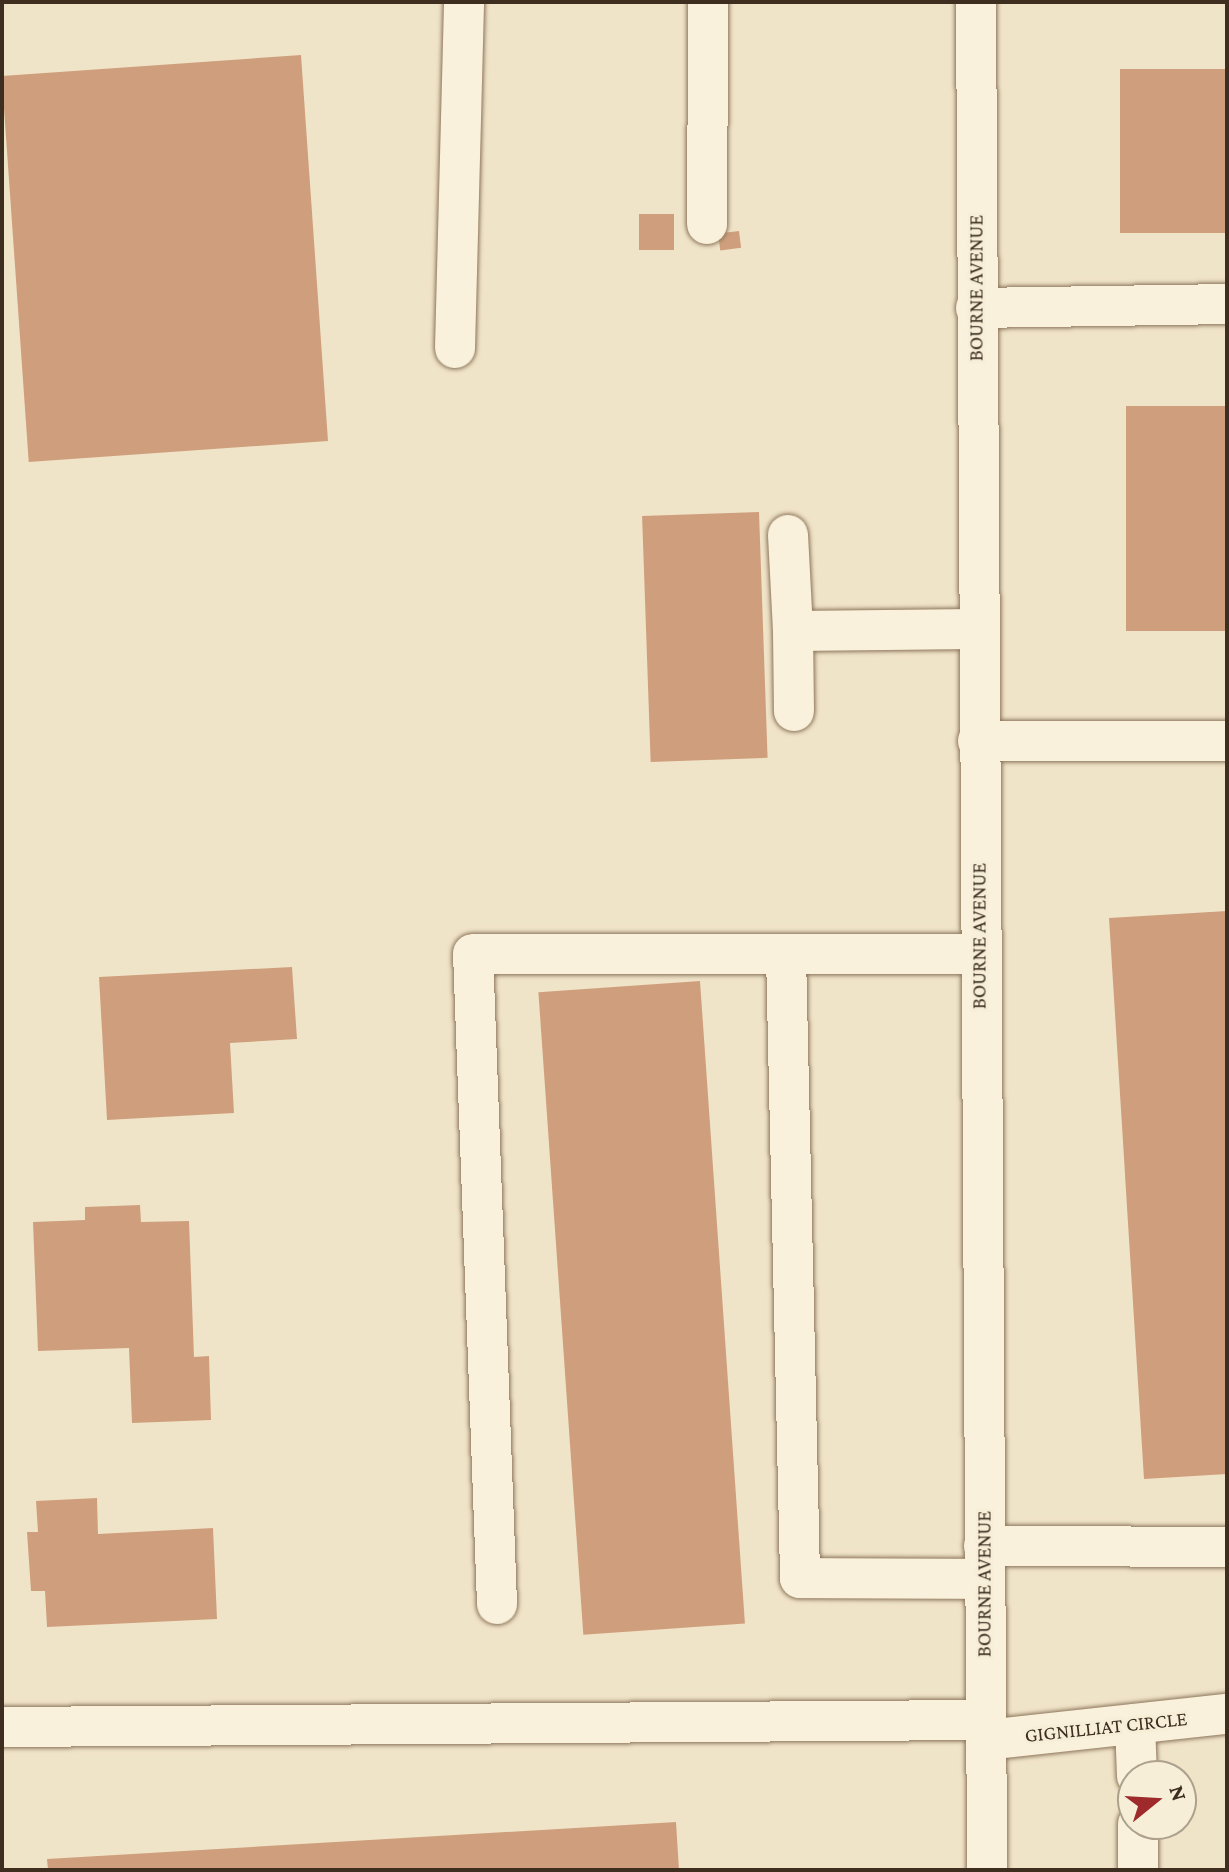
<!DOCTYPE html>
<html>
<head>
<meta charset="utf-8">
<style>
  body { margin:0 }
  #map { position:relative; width:1229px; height:1872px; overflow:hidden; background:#f0e4c8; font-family:"Crimson Pro",serif }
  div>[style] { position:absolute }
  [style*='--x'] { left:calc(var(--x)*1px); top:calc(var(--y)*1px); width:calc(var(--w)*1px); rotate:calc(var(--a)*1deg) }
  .building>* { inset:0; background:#cf9f7d; transform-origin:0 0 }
  .roads { filter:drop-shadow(0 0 2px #8d765c) drop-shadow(0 0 2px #8d765c) }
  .minor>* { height:40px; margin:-20px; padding:0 20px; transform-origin:20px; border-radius:20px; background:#faf1dc }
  span { translate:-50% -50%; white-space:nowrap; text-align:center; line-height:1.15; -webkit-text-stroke:6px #f7eed8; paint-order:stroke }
  .street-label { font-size:20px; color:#3d2e20 }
  .frame { position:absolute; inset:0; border:4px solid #3d2e20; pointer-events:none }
  .north { position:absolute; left:1117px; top:1760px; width:80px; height:80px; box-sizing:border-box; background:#f7eed8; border:2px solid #ada18e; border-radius:50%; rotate:72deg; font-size:22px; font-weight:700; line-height:32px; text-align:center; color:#3d2e20 }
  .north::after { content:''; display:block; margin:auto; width:28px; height:36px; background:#9e2a2b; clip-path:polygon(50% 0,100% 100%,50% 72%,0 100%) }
</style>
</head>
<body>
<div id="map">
  <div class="building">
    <i style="left:301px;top:55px;width:387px;height:300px;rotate:86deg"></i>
    <i style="left:1227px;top:69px;width:164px;height:107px;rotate:90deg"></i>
    <i style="left:639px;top:214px;width:35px;height:36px"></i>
    <i style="left:739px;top:231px;width:17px;height:21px;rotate:83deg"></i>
    <i style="left:1227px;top:406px;width:225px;height:101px;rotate:90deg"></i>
    <i style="left:759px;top:512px;width:246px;height:117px;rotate:88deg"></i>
    <i style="clip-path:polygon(1227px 911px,1227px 1474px,1144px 1479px,1109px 918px)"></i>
    <i style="clip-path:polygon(292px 967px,297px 1039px,230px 1043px,234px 1113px,107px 1120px,99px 977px)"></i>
    <i style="left:700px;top:981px;width:644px;height:162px;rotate:86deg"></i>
    <i style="clip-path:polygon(140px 1205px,141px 1222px,189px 1221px,194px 1357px,209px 1356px,211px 1420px,132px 1423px,129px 1348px,38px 1351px,33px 1222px,85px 1220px,85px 1207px)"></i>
    <i style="clip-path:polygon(97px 1498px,98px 1534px,213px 1528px,217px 1619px,47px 1627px,45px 1591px,31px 1591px,27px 1532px,38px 1532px,36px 1501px)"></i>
    <i style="clip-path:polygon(676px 1822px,679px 1870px,48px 1870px,47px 1859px)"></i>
  </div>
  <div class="roads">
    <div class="minor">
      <i style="--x:976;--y:2;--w:1868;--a:89.66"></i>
      <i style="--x:707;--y:224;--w:222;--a:-89.7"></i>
      <i style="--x:976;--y:308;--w:251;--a:-0.9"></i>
      <i style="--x:455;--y:348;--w:346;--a:-88.5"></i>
      <i style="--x:788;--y:535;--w:96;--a:87"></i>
      <i style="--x:793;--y:631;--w:184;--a:-0.6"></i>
      <i style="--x:793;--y:631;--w:80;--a:89.3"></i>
      <i style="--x:978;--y:741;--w:249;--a:0"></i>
      <i style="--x:786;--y:954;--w:624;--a:88.71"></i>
      <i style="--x:800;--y:1578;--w:184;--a:0.3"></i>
      <i style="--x:984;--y:1546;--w:243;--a:0.2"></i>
      <i style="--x:497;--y:1604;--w:650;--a:-92.11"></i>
      <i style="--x:473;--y:954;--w:507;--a:0"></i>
      <i style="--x:1135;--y:1724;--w:52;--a:87.8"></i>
      <i style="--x:2;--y:1727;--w:983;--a:-0.41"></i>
      <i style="--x:986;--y:1740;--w:242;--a:-6.2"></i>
      <i style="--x:1138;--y:1870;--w:46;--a:-90"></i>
    </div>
  </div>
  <div class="street-label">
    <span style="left:976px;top:288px;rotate:-90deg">BOURNE AVENUE</span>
    <span style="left:979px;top:936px;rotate:-90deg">BOURNE AVENUE</span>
    <span style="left:984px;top:1584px;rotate:-90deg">BOURNE AVENUE</span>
    <span style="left:1106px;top:1727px;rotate:-6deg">GIGNILLIAT CIRCLE</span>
  </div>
  <div class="frame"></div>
  <div class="north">N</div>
</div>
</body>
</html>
